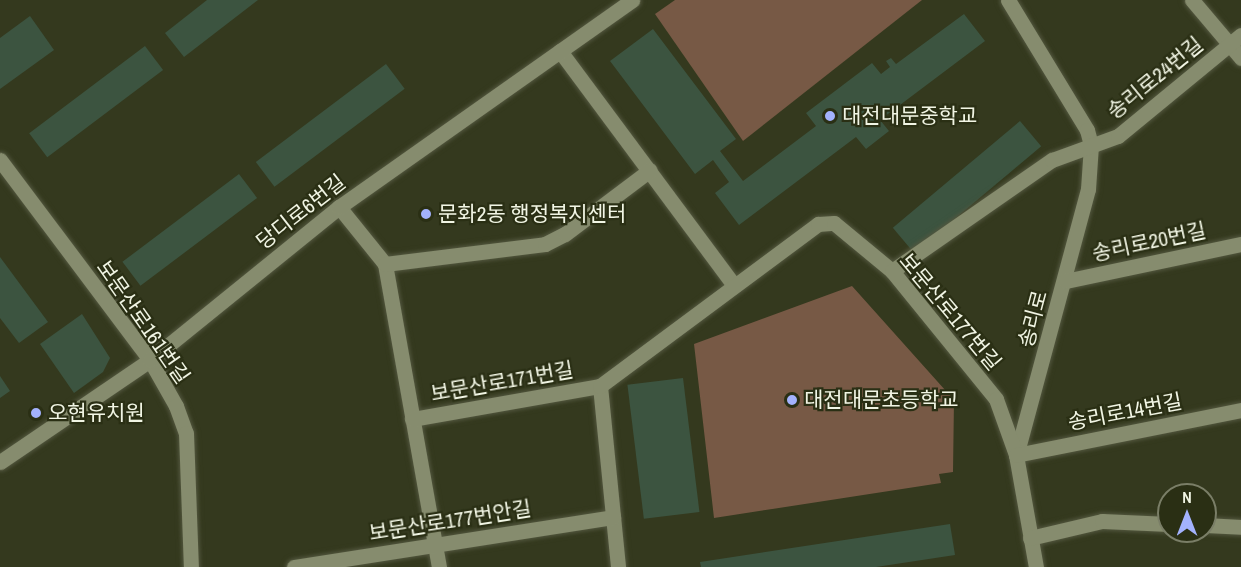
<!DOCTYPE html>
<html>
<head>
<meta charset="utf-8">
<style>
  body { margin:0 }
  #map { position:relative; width:1241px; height:567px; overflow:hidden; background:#34391e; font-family:"Archivo Narrow","Noto Sans KR",sans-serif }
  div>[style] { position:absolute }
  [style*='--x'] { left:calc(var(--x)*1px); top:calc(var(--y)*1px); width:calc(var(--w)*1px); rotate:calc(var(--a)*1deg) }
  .green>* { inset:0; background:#775945 }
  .building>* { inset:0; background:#3c5440; transform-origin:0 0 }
  .roads { filter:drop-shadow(0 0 2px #53573f) drop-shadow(0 0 2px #53573f) }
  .minor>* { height:15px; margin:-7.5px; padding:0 7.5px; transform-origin:7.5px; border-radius:7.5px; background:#868c6e }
  .dots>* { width:16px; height:16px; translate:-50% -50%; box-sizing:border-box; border:3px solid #2a2f14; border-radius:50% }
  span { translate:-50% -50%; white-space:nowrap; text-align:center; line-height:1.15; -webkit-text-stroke:4.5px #2a2f14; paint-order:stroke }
  .street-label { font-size:21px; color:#f1f5e4 }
  .poi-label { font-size:21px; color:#f1f5e4 }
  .left { translate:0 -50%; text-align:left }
  .north { position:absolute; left:1157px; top:483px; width:60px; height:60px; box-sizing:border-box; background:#2a2f14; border:2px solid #7a7e67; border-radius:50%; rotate:0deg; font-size:16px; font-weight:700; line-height:24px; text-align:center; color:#f1f5e4 }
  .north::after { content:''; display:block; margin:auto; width:21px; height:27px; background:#a3b2fd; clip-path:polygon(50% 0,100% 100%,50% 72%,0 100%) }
</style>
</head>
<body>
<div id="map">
  <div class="green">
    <i style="clip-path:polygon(675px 0,922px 0,743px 141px,655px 14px)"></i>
    <i style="clip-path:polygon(852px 286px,954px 400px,953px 472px,939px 474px,941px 483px,714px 518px,694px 344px)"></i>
  </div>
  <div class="building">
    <i style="clip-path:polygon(207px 0,258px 0,184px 57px,165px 33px)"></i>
    <i style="clip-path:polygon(964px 14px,985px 41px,880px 120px,889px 131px,866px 149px,856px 137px,739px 225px,715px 193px,729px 182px,713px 160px,695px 174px,610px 61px,653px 29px,736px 139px,720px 151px,743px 181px,816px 126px,806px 113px,872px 63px,881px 74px,890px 67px,886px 61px,891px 58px,896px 64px)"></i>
    <i style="clip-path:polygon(30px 16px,54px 50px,0 89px,0 38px)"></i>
    <i style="left:145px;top:46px;width:30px;height:145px;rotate:53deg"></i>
    <i style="left:386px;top:64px;width:31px;height:163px;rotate:53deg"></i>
    <i style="left:1020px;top:121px;width:33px;height:166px;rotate:50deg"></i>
    <i style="left:239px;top:174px;width:30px;height:146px;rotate:53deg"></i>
    <i style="clip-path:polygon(0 257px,48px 322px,19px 343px,0 318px)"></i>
    <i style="clip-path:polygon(82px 314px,110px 358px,103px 372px,74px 393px,40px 344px)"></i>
    <i style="clip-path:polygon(0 376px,10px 391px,0 398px)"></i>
    <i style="left:683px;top:378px;width:135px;height:56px;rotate:83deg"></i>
    <i style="clip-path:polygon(950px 524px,955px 555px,876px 567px,701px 567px,700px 562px)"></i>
  </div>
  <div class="roads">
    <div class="minor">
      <i style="--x:1008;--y:0;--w:152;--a:58.7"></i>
      <i style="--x:1087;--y:130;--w:16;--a:75"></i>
      <i style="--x:1091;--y:145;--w:44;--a:93.9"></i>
      <i style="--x:1088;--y:189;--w:276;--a:105.1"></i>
      <i style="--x:1016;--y:455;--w:114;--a:79.9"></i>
      <i style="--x:1192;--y:0;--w:76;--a:49.8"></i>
      <i style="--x:560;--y:51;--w:292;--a:53.4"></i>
      <i style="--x:0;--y:160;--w:250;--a:53.1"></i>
      <i style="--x:150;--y:360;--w:53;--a:60.5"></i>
      <i style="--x:176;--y:406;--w:29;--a:70"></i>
      <i style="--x:186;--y:433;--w:134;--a:87.9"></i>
      <i style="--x:339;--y:207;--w:73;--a:51.1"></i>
      <i style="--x:385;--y:264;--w:308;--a:79.9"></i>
      <i style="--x:385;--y:264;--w:161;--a:-7.1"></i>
      <i style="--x:545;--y:244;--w:22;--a:-27"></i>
      <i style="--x:565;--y:234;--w:106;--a:-37"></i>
      <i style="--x:892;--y:271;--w:195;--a:-34.8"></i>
      <i style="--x:1052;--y:160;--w:70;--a:-20"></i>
      <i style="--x:1118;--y:136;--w:159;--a:-39.4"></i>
      <i style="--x:1065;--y:281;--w:180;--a:-11.9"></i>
      <i style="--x:600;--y:386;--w:182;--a:84.3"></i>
      <i style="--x:412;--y:419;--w:191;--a:-10"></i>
      <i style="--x:600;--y:386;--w:272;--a:-36.6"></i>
      <i style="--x:818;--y:224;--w:16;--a:-4"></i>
      <i style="--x:834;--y:223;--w:75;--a:39.6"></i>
      <i style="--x:892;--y:271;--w:165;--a:50.9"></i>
      <i style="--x:996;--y:399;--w:59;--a:70.3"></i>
      <i style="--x:1016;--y:455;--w:229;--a:-11.3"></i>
      <i style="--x:0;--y:462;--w:181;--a:-34.2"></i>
      <i style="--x:150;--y:360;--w:243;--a:-39"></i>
      <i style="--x:339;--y:207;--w:359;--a:-35.2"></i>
      <i style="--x:1205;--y:525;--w:36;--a:3"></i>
      <i style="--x:1030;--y:538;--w:74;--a:-13.3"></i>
      <i style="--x:1102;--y:521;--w:67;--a:2.6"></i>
      <i style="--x:294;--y:567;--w:323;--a:-8.9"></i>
    </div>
  </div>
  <div class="dots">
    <i style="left:830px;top:116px;background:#a3b2fd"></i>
    <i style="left:426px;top:214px;background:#a3b2fd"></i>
    <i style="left:792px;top:400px;background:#a3b2fd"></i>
    <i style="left:36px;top:413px;background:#a3b2fd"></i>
  </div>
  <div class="street-label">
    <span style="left:1155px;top:78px;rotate:-39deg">송리로24번길</span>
    <span style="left:301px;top:212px;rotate:-38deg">당디로6번길</span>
    <span style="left:1149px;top:242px;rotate:-12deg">송리로20번길</span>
    <span style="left:950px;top:312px;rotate:50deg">보문산로177번길</span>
    <span style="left:1033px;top:319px;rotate:-75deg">송리로</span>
    <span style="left:143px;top:322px;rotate:55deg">보문산로161번길</span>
    <span style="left:502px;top:382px;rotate:-10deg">보문산로171번길</span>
    <span style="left:1125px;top:412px;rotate:-11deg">송리로14번길</span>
    <span style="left:450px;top:521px;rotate:-9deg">보문산로177번안길</span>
  </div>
  <div class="poi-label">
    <span class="left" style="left:842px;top:116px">대전대문중학교</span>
    <span class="left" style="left:438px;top:214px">문화2동 행정복지센터</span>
    <span class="left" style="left:804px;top:400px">대전대문초등학교</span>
    <span class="left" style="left:48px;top:413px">오현유치원</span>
  </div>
  <div class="north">N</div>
</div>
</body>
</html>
